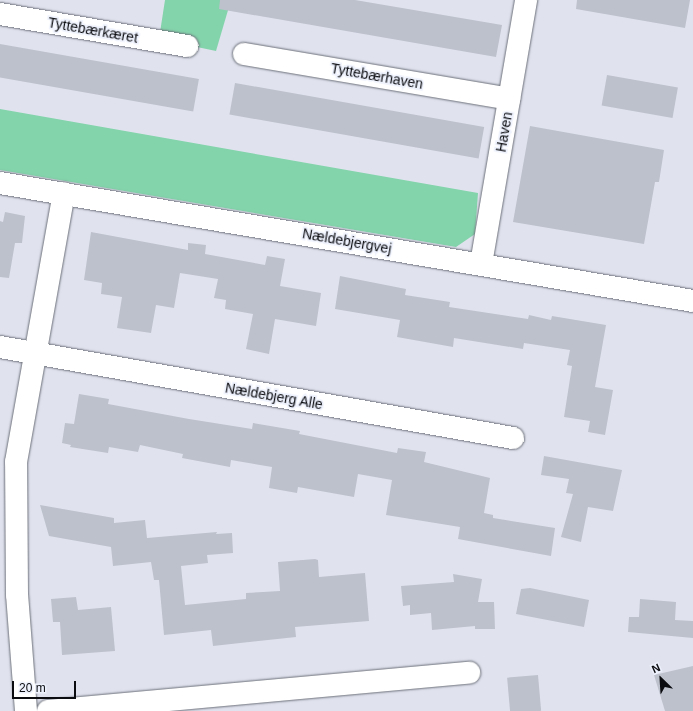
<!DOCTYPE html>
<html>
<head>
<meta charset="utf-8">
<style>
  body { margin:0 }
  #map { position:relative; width:693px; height:711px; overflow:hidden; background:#e0e3ee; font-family:Arial,sans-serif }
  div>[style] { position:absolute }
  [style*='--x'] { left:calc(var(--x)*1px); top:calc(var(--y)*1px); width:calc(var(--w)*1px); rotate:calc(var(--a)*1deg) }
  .green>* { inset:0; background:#83d3ab }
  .building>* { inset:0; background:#bdc1cc; transform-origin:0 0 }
  .roads { filter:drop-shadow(0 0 1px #6c7079) drop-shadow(0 0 1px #6c7079) }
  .minor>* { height:22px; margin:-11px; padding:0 11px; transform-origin:11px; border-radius:11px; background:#fff }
  .tertiary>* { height:22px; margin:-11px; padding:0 11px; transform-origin:11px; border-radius:11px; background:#fff }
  span { translate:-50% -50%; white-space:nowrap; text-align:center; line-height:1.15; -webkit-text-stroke:3.5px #edf1fc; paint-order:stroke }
  .street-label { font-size:14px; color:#0b0c10 }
  .north { position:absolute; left:641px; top:659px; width:40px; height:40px; -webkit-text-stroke:3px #edf1fc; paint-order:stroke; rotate:335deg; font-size:11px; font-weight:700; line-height:16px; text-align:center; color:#0b0c10 }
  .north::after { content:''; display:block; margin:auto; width:14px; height:18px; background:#0b0c10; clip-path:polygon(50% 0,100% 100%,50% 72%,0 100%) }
  .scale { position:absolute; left:12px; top:681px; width:64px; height:18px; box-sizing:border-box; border:2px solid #0b0c10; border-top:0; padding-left:5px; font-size:12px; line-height:14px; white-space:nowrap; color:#0b0c10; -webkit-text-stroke:3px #edf1fc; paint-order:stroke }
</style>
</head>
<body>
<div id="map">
  <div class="green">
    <i style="clip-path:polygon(165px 0,231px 0,216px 51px,159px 39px)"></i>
    <i style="clip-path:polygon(0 109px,478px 193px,475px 234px,456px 247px,0 170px)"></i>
  </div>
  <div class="building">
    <i style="clip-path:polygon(220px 0,355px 0,502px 25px,496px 57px,219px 9px)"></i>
    <i style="clip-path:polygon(577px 0,690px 0,685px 28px,576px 9px)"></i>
    <i style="left:0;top:44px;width:202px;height:33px;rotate:10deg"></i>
    <i style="left:607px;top:75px;width:72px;height:31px;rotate:10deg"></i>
    <i style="left:235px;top:83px;width:253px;height:32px;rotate:10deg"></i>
    <i style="clip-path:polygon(530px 126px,664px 150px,659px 182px,655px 182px,644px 244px,513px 222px)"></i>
    <i style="clip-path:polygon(5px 212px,25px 216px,22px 243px,15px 243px,9px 278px,0 277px,0 221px,3px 222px)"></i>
    <i style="clip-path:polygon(91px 232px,188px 250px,188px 243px,206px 245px,205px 254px,265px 265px,267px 256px,285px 259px,280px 286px,321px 293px,316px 326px,275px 319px,269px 354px,246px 349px,253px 314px,225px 309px,226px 300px,214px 298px,218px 279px,180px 273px,174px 308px,156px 305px,151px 333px,117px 328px,122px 297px,101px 294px,102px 283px,84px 280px)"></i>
    <i style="clip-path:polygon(340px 276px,406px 289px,405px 295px,450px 302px,449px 307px,528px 319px,529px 315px,551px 320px,552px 316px,606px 325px,595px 387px,613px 390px,605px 435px,588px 432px,590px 421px,564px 417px,572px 366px,567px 365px,570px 350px,524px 343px,523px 349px,454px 338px,453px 347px,397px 337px,400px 320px,335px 309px)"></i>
    <i style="clip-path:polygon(79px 394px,109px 399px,108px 404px,189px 419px,252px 429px,253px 423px,300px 431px,299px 434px,397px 453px,398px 448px,426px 452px,424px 462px,490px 478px,484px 513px,493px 515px,493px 518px,555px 528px,551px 556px,458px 539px,460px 527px,386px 515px,392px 480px,358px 474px,354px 497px,298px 487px,297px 493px,269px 488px,272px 467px,231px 460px,230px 467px,182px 458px,183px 454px,140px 445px,138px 452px,109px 447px,108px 453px,70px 447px,71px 445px,62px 443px,65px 423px,74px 424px)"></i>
    <i style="clip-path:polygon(544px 456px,622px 470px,613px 511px,588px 507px,581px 542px,561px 537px,573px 494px,566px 493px,569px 479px,541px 475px)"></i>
    <i style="clip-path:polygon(40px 505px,114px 518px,114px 523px,145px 520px,147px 538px,217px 532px,216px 534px,232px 533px,233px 553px,207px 555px,208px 563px,181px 566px,185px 605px,246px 599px,246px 593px,280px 591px,278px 562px,315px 559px,318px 560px,319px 577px,365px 573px,369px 621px,295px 627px,296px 637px,213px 646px,211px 630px,164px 635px,159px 580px,154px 580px,151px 562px,113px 566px,111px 547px,49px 536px)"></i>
    <i style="clip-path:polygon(453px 574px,482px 579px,478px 602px,494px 602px,495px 629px,475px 629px,475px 626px,432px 630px,431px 613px,410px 615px,410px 605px,403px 606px,401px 586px,454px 582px)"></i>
    <i style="clip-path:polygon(530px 588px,589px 600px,584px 627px,516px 614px,521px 589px)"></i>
    <i style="clip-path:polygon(76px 597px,78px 610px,111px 607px,115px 651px,62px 655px,60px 622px,53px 622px,51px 599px)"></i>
    <i style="clip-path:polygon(640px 599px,676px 602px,675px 620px,693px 621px,693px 638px,628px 632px,629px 617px,639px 617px)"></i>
    <i style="clip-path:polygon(693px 666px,693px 711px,665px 711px,654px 675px)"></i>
    <i style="left:538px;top:675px;width:36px;height:31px;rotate:85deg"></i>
  </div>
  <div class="roads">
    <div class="minor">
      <i style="--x:0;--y:14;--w:190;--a:9.7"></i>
      <i style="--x:244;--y:54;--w:269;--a:9.6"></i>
      <i style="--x:481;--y:264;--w:268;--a:-80.3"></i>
      <i style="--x:0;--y:347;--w:521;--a:10.06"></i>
      <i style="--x:26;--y:711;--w:116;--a:-94.4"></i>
      <i style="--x:17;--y:595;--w:133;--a:-90.4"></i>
      <i style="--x:16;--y:462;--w:273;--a:-79.9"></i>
      <i style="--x:48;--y:711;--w:423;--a:-5.2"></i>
    </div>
    <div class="tertiary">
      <i style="--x:0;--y:183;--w:703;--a:9.66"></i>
    </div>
  </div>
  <div class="street-label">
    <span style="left:93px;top:30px;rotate:10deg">Tyttebærkæret</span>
    <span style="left:377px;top:76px;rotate:10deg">Tyttebærhaven</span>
    <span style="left:504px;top:132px;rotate:-80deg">Haven</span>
    <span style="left:347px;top:241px;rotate:10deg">Nældebjergvej</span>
    <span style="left:274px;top:396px;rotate:10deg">Nældebjerg Alle</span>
  </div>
  <div class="north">N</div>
  <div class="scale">20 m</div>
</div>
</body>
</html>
